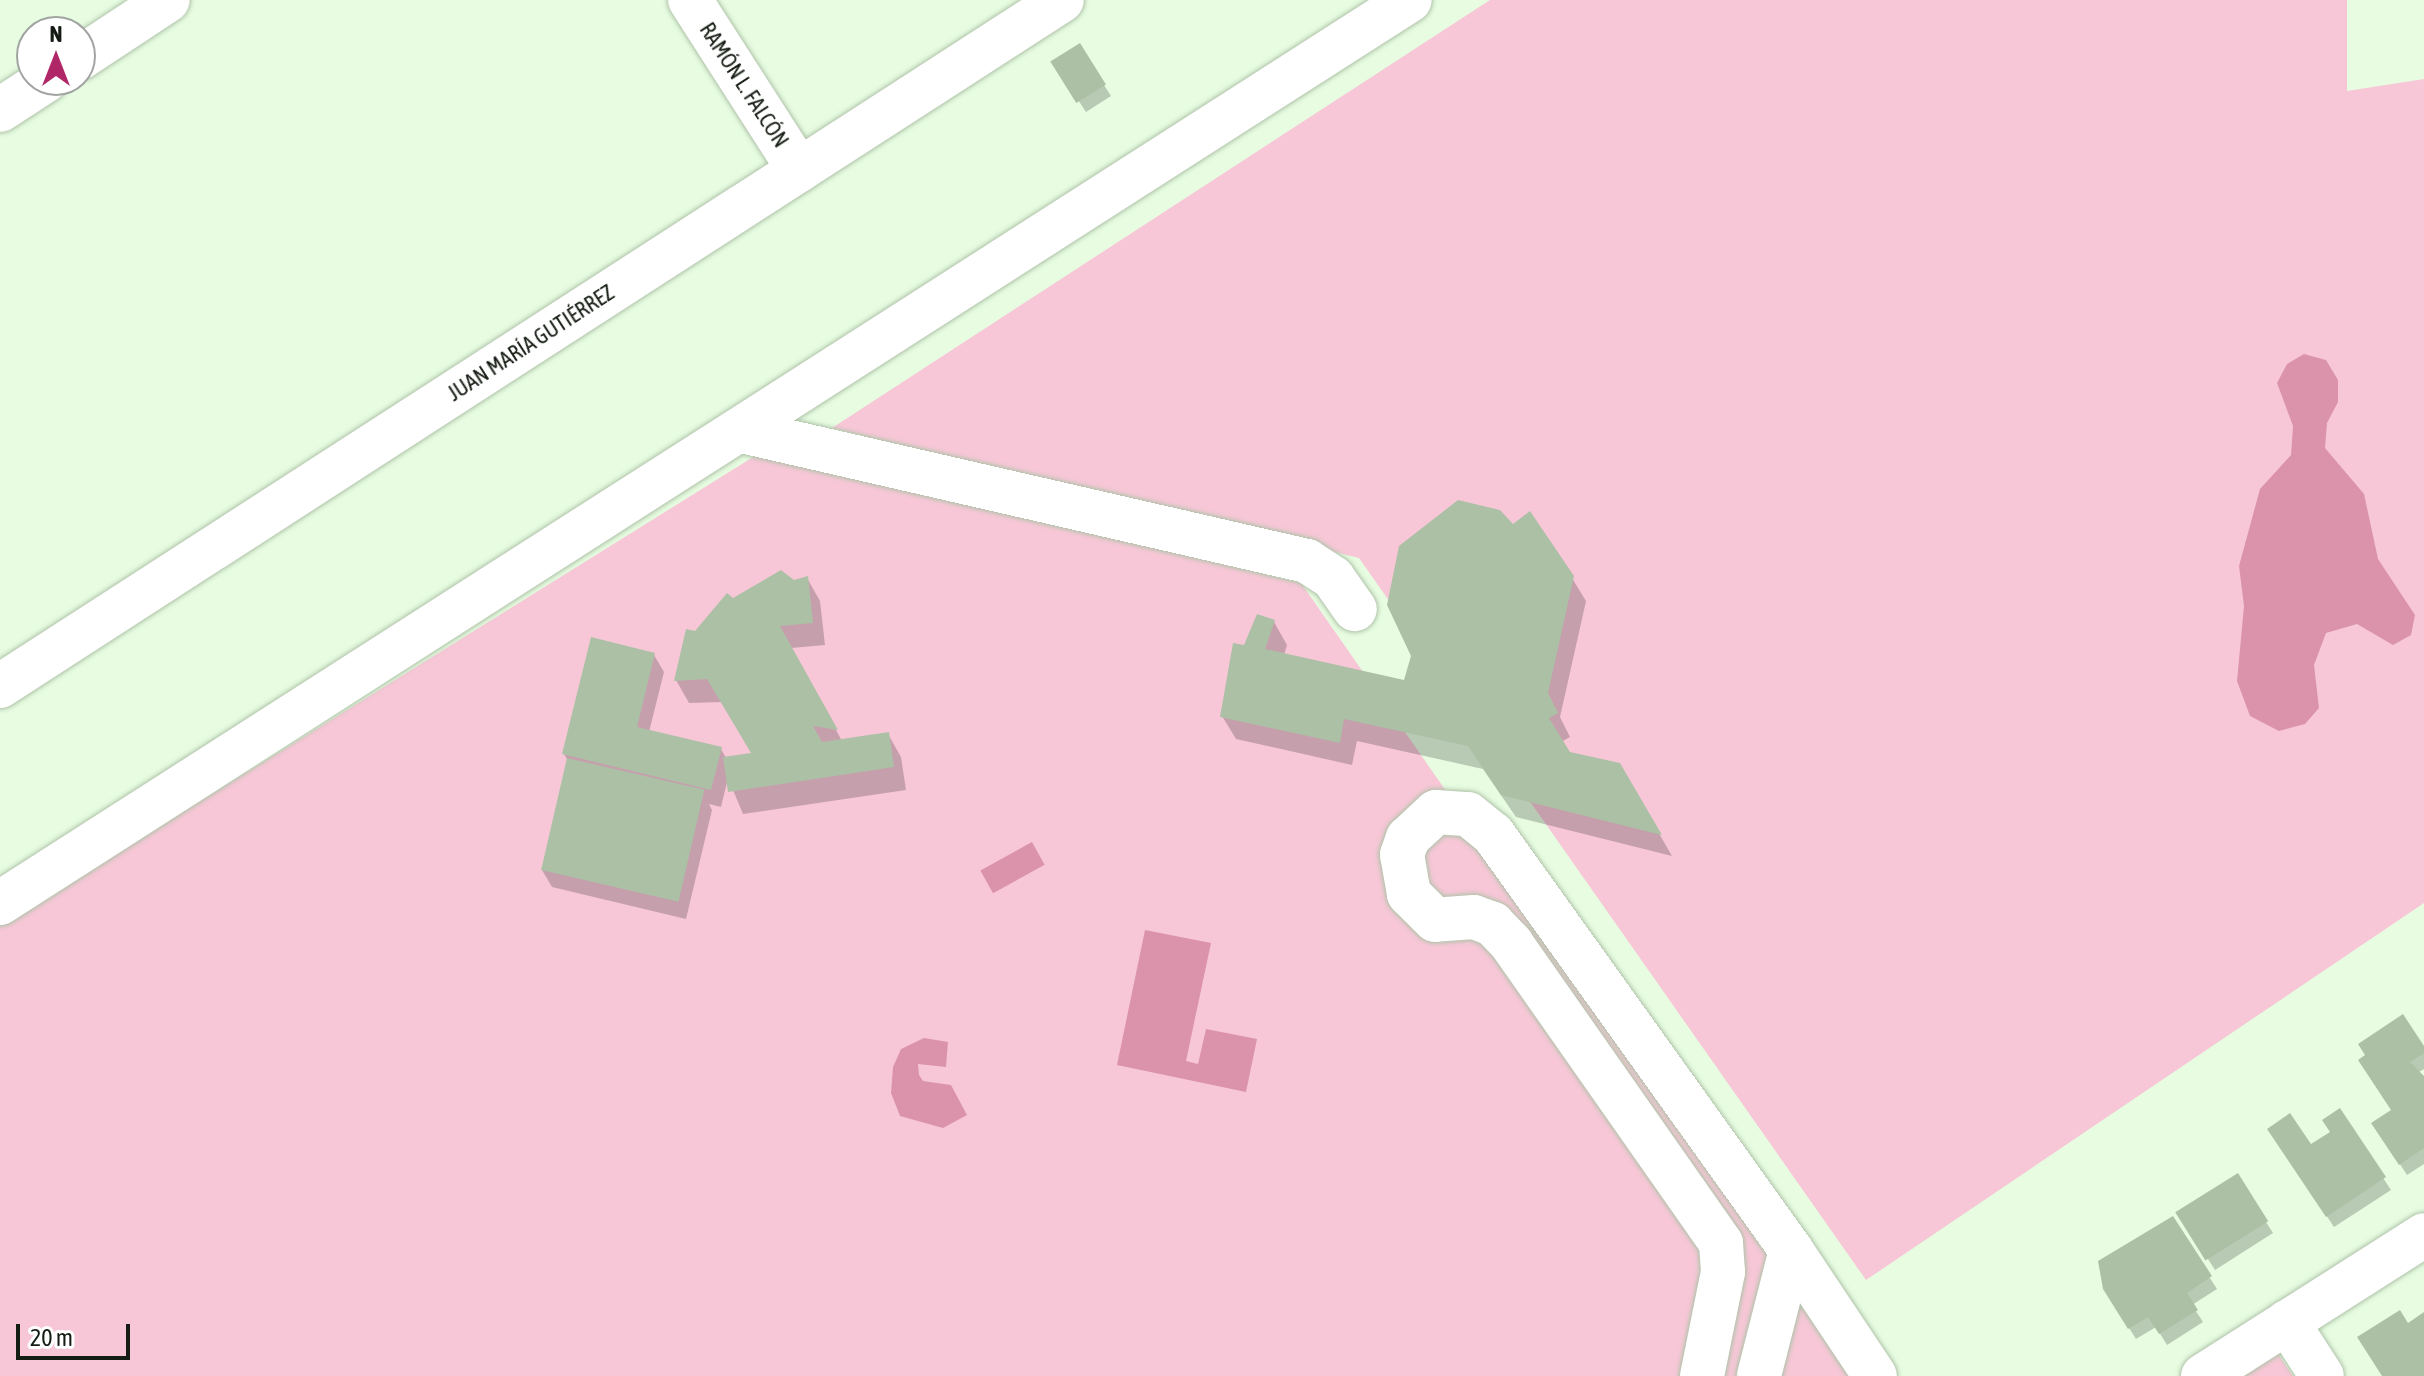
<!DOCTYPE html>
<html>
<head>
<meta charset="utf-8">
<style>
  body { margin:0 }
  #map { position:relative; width:2424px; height:1376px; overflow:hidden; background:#e7fce1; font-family:"Asap Condensed",sans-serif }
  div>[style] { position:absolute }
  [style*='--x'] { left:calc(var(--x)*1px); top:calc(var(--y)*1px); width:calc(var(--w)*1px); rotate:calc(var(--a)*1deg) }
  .green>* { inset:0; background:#f7c7d7 }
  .water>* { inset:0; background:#db93ac; transform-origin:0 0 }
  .shadow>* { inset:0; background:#0003 }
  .building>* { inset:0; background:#acc0a6; transform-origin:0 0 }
  .roads { filter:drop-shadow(0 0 2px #afc3a9) drop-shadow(0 0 2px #afc3a9) }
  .minor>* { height:44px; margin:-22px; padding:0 22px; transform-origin:22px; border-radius:22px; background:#fff }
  span { translate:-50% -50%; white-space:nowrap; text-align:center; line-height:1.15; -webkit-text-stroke:8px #fff; paint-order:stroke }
  .street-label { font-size:22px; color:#151c13 }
  .north { position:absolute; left:16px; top:16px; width:80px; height:80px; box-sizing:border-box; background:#fff; border:2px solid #a1a4a1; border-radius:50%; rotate:0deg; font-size:22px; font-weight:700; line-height:32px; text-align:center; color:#151c13 }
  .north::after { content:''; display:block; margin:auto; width:28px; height:36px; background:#b02768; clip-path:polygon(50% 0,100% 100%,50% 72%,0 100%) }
  .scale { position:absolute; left:16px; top:1324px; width:114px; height:36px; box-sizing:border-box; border:4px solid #151c13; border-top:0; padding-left:10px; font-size:24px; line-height:28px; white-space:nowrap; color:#151c13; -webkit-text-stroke:6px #fff; paint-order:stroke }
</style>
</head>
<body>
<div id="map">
  <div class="green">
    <i style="clip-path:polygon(1490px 0,2347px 0,2347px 91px,2424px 79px,2424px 903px,1866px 1280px,1359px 558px,832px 428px)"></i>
    <i style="clip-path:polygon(758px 454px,1301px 583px,1854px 1376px,0 1376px,0 926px)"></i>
    <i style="clip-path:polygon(2273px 1346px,2293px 1376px,2227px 1376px)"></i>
  </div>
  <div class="water">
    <i style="clip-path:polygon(2304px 354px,2326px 360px,2338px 380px,2338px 402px,2327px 423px,2325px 448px,2364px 494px,2378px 559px,2415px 615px,2411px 635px,2393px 645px,2357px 624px,2326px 633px,2314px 665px,2319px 708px,2305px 724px,2279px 731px,2250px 716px,2237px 681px,2244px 606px,2239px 566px,2260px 489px,2291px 455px,2293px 426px,2277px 383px,2287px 364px)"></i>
    <i style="left:1032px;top:842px;width:26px;height:59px;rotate:61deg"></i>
    <i style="clip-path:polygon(1145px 930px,1211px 943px,1186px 1061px,1198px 1064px,1206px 1029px,1257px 1039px,1246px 1092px,1117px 1065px)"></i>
    <i style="clip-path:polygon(924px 1038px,948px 1042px,946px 1067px,918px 1064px,919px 1075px,923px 1081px,951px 1085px,967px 1115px,943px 1128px,900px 1116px,891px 1093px,893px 1067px,901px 1049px)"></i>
  </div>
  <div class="shadow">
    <i style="clip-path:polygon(1061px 74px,1104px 85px,1111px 96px,1086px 112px)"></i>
    <i style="clip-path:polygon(807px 578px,820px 601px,825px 645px,791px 648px,842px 741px,888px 734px,901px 757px,906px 790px,743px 814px,728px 778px,721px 807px,709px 804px,712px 810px,686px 919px,552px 887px,542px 870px,568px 761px,564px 754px,654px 655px,664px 672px,649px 732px,721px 749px,726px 758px,754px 754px,722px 702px,689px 703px,676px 680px,696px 634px,733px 600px)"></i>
    <i style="clip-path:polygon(1572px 578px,1586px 601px,1560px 717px,1570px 737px,1561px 742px,1569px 754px,1619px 764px,1672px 856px,1516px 817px,1483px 769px,1357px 741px,1352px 765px,1236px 739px,1222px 716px,1245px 648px,1274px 622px,1287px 645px,1284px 655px,1406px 682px)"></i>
    <i style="clip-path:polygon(2424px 1050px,2424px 1069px,2414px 1075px,2424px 1078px,2424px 1164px,2407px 1175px,2381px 1135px,2393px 1111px,2367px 1072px)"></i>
    <i style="clip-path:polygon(2339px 1111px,2391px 1190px,2334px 1227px,2277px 1141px,2311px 1147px,2332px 1134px)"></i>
    <i style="clip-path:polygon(2172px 1219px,2217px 1289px,2192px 1305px,2203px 1322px,2167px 1345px,2156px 1327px,2136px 1339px,2112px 1301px)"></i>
    <i style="clip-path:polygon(2266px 1222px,2273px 1233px,2215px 1270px,2186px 1224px)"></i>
  </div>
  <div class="building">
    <i style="left:1080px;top:43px;width:49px;height:35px;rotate:58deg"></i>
    <i style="clip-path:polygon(1458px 500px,1500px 510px,1513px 524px,1530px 511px,1574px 576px,1548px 693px,1558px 713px,1549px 718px,1570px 752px,1620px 763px,1662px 835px,1501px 795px,1468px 746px,1344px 719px,1340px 743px,1220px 717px,1233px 643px,1244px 645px,1257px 614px,1275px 620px,1265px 649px,1404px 680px,1411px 656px,1387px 605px,1399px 546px)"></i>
    <i style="clip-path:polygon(781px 570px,794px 580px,808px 576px,813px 623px,780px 626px,838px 730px,813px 726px,822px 742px,889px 732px,894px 767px,728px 792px,723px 757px,751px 753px,707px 679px,674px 681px,686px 629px,695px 631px,727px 593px,733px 598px)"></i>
    <i style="clip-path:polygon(591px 637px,655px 653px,637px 727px,722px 747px,711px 790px,562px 754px)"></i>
    <i style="left:567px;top:758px;width:141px;height:115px;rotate:13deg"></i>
    <i style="clip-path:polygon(2403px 1014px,2424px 1046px,2424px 1053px,2410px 1062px,2424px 1076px,2424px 1148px,2399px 1165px,2371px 1123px,2391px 1110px,2358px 1060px,2365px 1055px,2358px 1044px)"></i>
    <i style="clip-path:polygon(2340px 1108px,2386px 1177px,2326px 1217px,2267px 1129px,2290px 1113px,2311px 1144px,2330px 1132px,2322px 1120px)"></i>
    <i style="left:2238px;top:1173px;width:57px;height:74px;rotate:58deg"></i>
    <i style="clip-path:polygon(2173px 1216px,2212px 1276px,2187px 1293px,2198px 1310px,2159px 1334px,2148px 1317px,2128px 1329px,2103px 1289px,2098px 1261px)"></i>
    <i style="clip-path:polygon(2400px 1310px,2408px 1323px,2424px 1312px,2424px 1376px,2382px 1376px,2357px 1337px)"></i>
  </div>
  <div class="roads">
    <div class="minor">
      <i style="--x:690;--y:0;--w:202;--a:57.3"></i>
      <i style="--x:80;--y:58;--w:105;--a:-33.4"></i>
      <i style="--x:0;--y:110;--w:55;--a:-33.1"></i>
      <i style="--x:742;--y:431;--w:580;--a:12.96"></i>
      <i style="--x:1307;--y:561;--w:31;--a:33"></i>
      <i style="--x:1333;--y:578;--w:38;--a:55"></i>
      <i style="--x:0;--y:686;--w:1264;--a:-32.86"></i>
      <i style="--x:0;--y:903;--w:1674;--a:-32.64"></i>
      <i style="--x:1791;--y:1250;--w:151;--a:56.3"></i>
      <i style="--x:2287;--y:1322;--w:64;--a:57.1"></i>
      <i style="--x:1702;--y:1376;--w:106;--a:-78.6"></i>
      <i style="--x:1723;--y:1272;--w:29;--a:-94"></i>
      <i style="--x:1721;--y:1243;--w:365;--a:-125"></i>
      <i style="--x:1512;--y:944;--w:28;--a:-134"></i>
      <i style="--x:1493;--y:924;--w:20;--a:-160"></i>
      <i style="--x:1474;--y:917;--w:39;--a:176"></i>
      <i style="--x:1435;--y:920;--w:37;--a:-135"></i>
      <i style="--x:1409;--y:894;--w:40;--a:-100"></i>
      <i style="--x:1402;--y:855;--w:18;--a:-71"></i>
      <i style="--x:1408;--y:838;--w:38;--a:-43"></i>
      <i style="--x:1436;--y:812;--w:32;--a:4"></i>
      <i style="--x:1468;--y:814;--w:32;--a:39"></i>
      <i style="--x:1493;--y:834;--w:512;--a:54.38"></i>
      <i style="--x:1791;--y:1250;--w:130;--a:104.3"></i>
      <i style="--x:2203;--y:1376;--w:262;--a:-32.5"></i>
    </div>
  </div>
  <div class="street-label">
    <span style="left:744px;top:85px;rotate:57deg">RAMÓN L. FALCÓN</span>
    <span style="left:531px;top:343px;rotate:-33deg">JUAN MARÍA GUTIÉRREZ</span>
  </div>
  <div class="north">N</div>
  <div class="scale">20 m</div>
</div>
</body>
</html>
